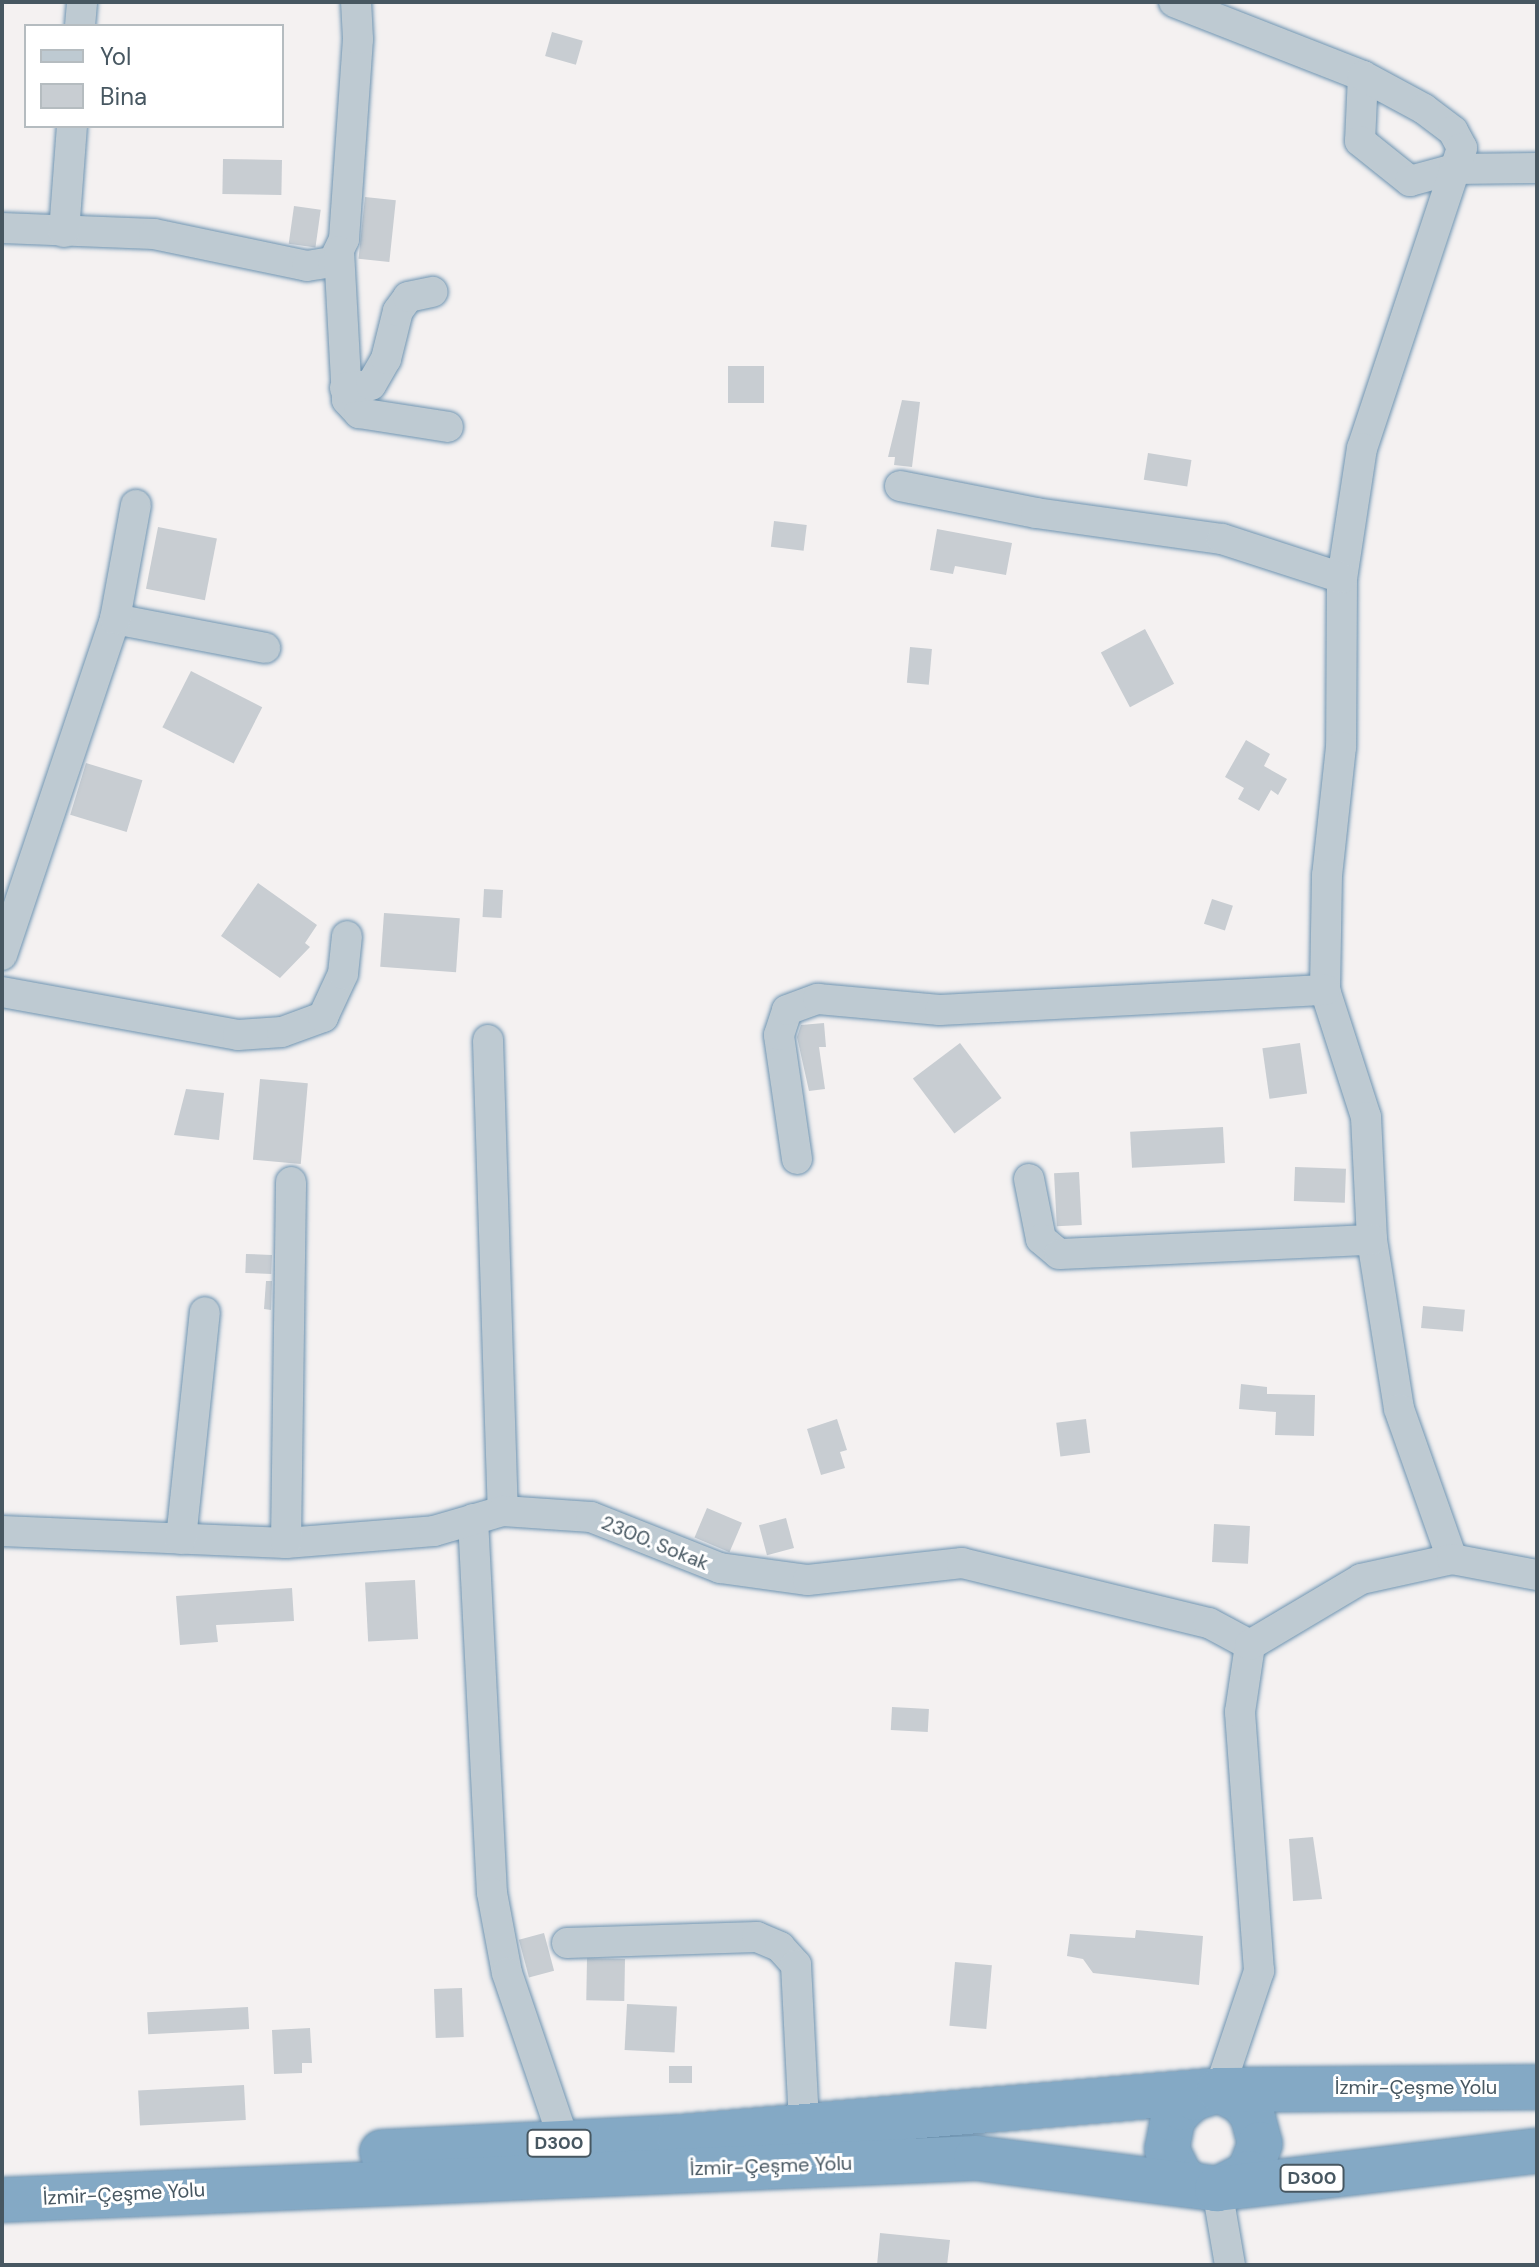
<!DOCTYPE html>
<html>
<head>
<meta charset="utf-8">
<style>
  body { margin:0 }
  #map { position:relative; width:1539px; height:2267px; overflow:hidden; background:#f4f1f1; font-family:"DM Sans",sans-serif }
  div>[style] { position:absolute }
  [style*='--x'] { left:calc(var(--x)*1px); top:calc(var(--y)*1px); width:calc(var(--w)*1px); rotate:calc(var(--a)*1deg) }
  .building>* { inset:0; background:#c8cdd2; transform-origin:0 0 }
  .roads { filter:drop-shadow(0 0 2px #6f94b1) drop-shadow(0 0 2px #6f94b1) }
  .minor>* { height:30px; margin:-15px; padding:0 15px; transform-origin:15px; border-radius:15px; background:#becad2 }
  .highway>* { height:44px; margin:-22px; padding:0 22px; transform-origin:22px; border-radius:22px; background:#84a9c5 }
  span { translate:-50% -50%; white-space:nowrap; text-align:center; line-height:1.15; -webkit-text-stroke:6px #fff; paint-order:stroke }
  .shield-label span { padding:2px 6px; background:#fff; border:2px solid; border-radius:6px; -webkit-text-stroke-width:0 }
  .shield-label { font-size:18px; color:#475761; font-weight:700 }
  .street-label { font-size:20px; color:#475761 }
  .frame { position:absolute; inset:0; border:4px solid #475761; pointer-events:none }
  .legend { position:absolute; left:24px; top:24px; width:260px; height:104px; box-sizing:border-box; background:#fff; border:2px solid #b5bcc0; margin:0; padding:10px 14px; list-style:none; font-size:24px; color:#475761 }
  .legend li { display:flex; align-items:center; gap:16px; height:40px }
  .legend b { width:40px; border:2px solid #b5bcc0 }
</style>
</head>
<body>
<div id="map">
  <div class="building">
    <i style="left:552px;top:32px;width:32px;height:25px;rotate:16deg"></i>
    <i style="left:223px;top:159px;width:59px;height:35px;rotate:1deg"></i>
    <i style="left:365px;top:197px;width:31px;height:62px;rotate:6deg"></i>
    <i style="left:294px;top:206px;width:27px;height:38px;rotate:8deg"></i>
    <i style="left:728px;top:366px;width:36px;height:37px"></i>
    <i style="clip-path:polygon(902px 400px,920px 402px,912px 467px,894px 465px,895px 457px,888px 457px)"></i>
    <i style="left:1148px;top:453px;width:44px;height:27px;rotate:9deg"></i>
    <i style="left:774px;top:521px;width:33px;height:26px;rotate:7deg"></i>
    <i style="left:158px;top:527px;width:60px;height:63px;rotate:11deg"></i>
    <i style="clip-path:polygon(937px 529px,1012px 543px,1006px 575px,955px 566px,953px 574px,930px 570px)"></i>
    <i style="left:1145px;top:629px;width:62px;height:50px;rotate:62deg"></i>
    <i style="left:910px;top:647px;width:22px;height:36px;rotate:5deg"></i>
    <i style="left:191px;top:671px;width:80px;height:63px;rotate:27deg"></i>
    <i style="clip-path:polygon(1246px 740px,1270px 754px,1264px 766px,1287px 779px,1278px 795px,1271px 790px,1259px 811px,1238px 799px,1244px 788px,1225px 777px)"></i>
    <i style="left:86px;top:763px;width:59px;height:54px;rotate:17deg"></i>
    <i style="clip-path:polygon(258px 883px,317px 925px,305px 943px,310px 947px,280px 978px,221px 936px)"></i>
    <i style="left:484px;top:889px;width:19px;height:28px;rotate:3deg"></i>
    <i style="left:1212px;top:899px;width:22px;height:26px;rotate:18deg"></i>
    <i style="left:384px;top:913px;width:76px;height:54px;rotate:4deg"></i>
    <i style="clip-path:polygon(824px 1023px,826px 1047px,819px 1047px,825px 1089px,809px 1091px,797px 1037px,801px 1025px)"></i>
    <i style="left:960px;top:1043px;width:69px;height:59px;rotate:53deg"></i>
    <i style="left:1300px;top:1043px;width:51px;height:38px;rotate:82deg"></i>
    <i style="left:260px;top:1079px;width:48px;height:81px;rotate:5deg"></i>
    <i style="clip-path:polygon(186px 1089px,224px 1093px,219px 1140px,174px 1135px)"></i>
    <i style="left:1223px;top:1127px;width:36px;height:93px;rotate:87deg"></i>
    <i style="left:1295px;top:1167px;width:51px;height:34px;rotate:2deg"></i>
    <i style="left:1079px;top:1172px;width:53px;height:25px;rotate:87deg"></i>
    <i style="left:246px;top:1254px;width:26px;height:19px;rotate:2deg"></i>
    <i style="clip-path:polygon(266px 1281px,272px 1281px,271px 1310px,264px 1309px)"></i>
    <i style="left:1423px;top:1306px;width:42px;height:22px;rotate:5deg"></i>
    <i style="clip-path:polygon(1241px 1384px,1267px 1387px,1267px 1394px,1315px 1395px,1314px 1436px,1275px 1435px,1276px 1412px,1239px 1409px)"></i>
    <i style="clip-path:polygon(837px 1419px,847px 1450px,840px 1452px,845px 1468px,821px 1475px,807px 1429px)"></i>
    <i style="left:1086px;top:1419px;width:34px;height:30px;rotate:83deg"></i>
    <i style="left:707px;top:1508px;width:38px;height:32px;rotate:23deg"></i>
    <i style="left:786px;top:1518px;width:31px;height:28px;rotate:75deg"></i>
    <i style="left:1214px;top:1524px;width:36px;height:38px;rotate:3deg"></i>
    <i style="left:415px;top:1580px;width:59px;height:50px;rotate:87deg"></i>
    <i style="clip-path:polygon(292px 1588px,294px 1621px,216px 1625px,218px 1642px,180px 1645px,176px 1596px)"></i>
    <i style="left:892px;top:1707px;width:37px;height:23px;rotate:3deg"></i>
    <i style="clip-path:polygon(1313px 1837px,1322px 1899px,1293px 1901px,1289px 1839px)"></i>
    <i style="clip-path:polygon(1136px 1930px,1203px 1936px,1199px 1985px,1093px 1973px,1083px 1959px,1067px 1956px,1070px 1934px,1135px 1938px)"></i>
    <i style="left:544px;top:1933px;width:39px;height:26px;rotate:75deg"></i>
    <i style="left:625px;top:1959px;width:42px;height:38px;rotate:91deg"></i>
    <i style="left:955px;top:1962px;width:37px;height:64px;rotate:5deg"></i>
    <i style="left:462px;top:1988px;width:49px;height:28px;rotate:88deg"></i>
    <i style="left:627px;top:2004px;width:50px;height:46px;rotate:3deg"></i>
    <i style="left:248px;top:2007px;width:22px;height:101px;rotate:87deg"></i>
    <i style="clip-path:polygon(310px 2028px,312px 2063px,302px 2063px,302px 2073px,274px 2074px,272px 2030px)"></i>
    <i style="left:669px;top:2066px;width:23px;height:17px"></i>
    <i style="left:244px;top:2085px;width:35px;height:106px;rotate:87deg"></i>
    <i style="clip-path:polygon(880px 2233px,950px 2240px,947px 2265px,877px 2265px)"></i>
  </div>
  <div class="roads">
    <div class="minor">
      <i style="--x:1174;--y:2;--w:203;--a:21.4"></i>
      <i style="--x:1363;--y:76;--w:65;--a:92.6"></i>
      <i style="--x:1360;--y:141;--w:64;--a:38.7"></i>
      <i style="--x:1410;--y:181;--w:46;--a:-15.3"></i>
      <i style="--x:1454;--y:169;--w:83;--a:-0.7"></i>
      <i style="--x:80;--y:26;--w:24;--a:-85"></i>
      <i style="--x:1363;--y:76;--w:69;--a:28.4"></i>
      <i style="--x:1424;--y:109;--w:36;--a:37"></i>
      <i style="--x:1453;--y:131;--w:19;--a:62"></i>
      <i style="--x:1462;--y:148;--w:316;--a:108.4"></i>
      <i style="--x:1362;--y:448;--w:132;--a:98.7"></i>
      <i style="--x:1342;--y:578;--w:169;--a:90.3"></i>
      <i style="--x:1341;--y:747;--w:129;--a:96.2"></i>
      <i style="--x:1327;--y:875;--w:115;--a:91"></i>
      <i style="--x:1325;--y:990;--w:133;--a:72.1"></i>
      <i style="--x:1366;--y:1117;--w:123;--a:87.2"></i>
      <i style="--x:1372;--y:1240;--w:171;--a:80.9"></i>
      <i style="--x:1399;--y:1409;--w:159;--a:70.5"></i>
      <i style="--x:2;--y:228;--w:152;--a:2.3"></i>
      <i style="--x:154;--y:234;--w:156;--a:11.8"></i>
      <i style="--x:307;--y:266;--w:26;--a:-9"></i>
      <i style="--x:333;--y:262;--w:25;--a:-64"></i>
      <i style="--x:344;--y:239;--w:200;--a:-86"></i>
      <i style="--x:358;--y:39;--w:37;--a:-93"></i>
      <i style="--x:64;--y:232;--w:106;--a:-85.7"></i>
      <i style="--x:339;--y:251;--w:149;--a:86.9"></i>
      <i style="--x:347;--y:400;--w:18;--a:47"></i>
      <i style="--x:359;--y:413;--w:90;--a:8.9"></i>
      <i style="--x:345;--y:388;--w:26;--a:-7"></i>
      <i style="--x:371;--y:385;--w:30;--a:-60"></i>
      <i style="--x:386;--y:359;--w:49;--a:-76"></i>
      <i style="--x:398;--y:311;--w:17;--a:-54"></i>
      <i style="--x:408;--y:297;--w:25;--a:-12"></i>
      <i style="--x:900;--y:486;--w:139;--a:11.2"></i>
      <i style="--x:1036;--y:513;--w:188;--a:8"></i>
      <i style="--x:1222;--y:539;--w:126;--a:18"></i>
      <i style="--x:115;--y:619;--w:153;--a:10.9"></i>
      <i style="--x:2;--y:955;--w:354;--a:-71.4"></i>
      <i style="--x:115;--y:619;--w:116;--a:-79.6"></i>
      <i style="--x:2;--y:992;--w:240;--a:10.3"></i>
      <i style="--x:238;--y:1035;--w:44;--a:-3.9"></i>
      <i style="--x:282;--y:1032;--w:44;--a:-20.1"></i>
      <i style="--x:323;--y:1017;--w:47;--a:-65.1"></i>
      <i style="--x:343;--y:974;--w:38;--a:-84"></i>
      <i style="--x:488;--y:1040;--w:471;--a:88.2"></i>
      <i style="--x:797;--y:1159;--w:125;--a:-98.3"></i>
      <i style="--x:779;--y:1035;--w:26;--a:-72"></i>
      <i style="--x:787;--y:1010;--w:33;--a:-20"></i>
      <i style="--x:818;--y:999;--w:122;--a:5.2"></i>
      <i style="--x:940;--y:1010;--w:386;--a:-3"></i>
      <i style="--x:1029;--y:1179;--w:61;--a:78.7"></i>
      <i style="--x:1041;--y:1239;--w:23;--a:40"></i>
      <i style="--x:1059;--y:1254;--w:313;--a:-2.6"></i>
      <i style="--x:473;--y:1519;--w:374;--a:87.1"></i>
      <i style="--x:492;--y:1893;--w:81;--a:79.4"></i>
      <i style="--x:507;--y:1973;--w:180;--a:71.2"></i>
      <i style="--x:2;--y:1531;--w:284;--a:2.4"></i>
      <i style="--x:286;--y:1543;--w:148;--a:-4.6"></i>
      <i style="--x:434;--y:1531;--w:72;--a:-16.2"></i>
      <i style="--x:503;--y:1511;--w:88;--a:3.9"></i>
      <i style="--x:591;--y:1517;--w:139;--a:21.6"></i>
      <i style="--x:720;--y:1568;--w:89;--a:7.8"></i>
      <i style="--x:808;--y:1580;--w:155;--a:-6.3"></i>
      <i style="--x:962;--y:1563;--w:254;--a:13.7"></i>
      <i style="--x:1209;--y:1623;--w:47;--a:28.2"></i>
      <i style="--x:181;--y:1539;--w:228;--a:-84"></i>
      <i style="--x:286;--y:1543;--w:361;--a:-89.2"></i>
      <i style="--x:567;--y:1943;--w:190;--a:-1.8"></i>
      <i style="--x:757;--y:1937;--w:25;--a:23"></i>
      <i style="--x:780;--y:1947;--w:24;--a:48"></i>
      <i style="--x:796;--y:1965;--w:159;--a:87.1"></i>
      <i style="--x:1219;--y:2090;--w:126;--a:-71.4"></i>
      <i style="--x:1259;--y:1971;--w:260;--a:-94.2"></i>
      <i style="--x:1240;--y:1712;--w:68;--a:-81.5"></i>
      <i style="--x:1250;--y:1645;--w:129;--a:-30.7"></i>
      <i style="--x:1361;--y:1579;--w:93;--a:-12.4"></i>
      <i style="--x:1452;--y:1559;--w:86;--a:10.7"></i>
      <i style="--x:1217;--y:2189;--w:77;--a:80.3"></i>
    </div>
    <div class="highway">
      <i style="--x:1219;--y:2090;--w:25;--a:27"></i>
      <i style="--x:1241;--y:2101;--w:17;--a:50"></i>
      <i style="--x:1252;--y:2114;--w:31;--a:75"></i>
      <i style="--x:1260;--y:2144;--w:31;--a:111"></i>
      <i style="--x:1249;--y:2173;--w:36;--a:153"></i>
      <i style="--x:1217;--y:2189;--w:25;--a:-171"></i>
      <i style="--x:1192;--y:2185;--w:15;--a:-143"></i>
      <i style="--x:1180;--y:2176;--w:30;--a:-116"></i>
      <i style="--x:1167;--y:2149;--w:31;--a:-79"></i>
      <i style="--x:1173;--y:2119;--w:14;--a:-51"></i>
      <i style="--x:1182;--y:2108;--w:16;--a:-40"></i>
      <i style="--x:1194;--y:2098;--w:26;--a:-18"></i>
      <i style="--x:382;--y:2152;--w:297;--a:-2.9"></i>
      <i style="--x:679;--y:2137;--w:542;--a:-4.97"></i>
      <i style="--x:1219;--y:2090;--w:318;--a:-0.5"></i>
      <i style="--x:2;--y:2200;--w:975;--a:-2.47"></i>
      <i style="--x:976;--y:2158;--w:243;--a:7.3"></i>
      <i style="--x:1217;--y:2189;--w:322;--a:-6.8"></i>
    </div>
  </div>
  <div class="shield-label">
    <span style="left:559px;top:2143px">D300</span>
    <span style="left:1312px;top:2178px">D300</span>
  </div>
  <div class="street-label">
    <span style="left:655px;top:1543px;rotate:22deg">2300. Sokak</span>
    <span style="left:1416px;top:2087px">İzmir-Çeşme Yolu</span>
    <span style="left:771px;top:2166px;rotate:-2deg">İzmir-Çeşme Yolu</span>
    <span style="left:124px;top:2194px;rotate:-3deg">İzmir-Çeşme Yolu</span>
  </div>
  <div class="frame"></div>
  <ul class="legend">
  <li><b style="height:10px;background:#becad2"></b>Yol</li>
  <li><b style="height:22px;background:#c8cdd2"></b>Bina</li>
  </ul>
</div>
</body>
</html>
